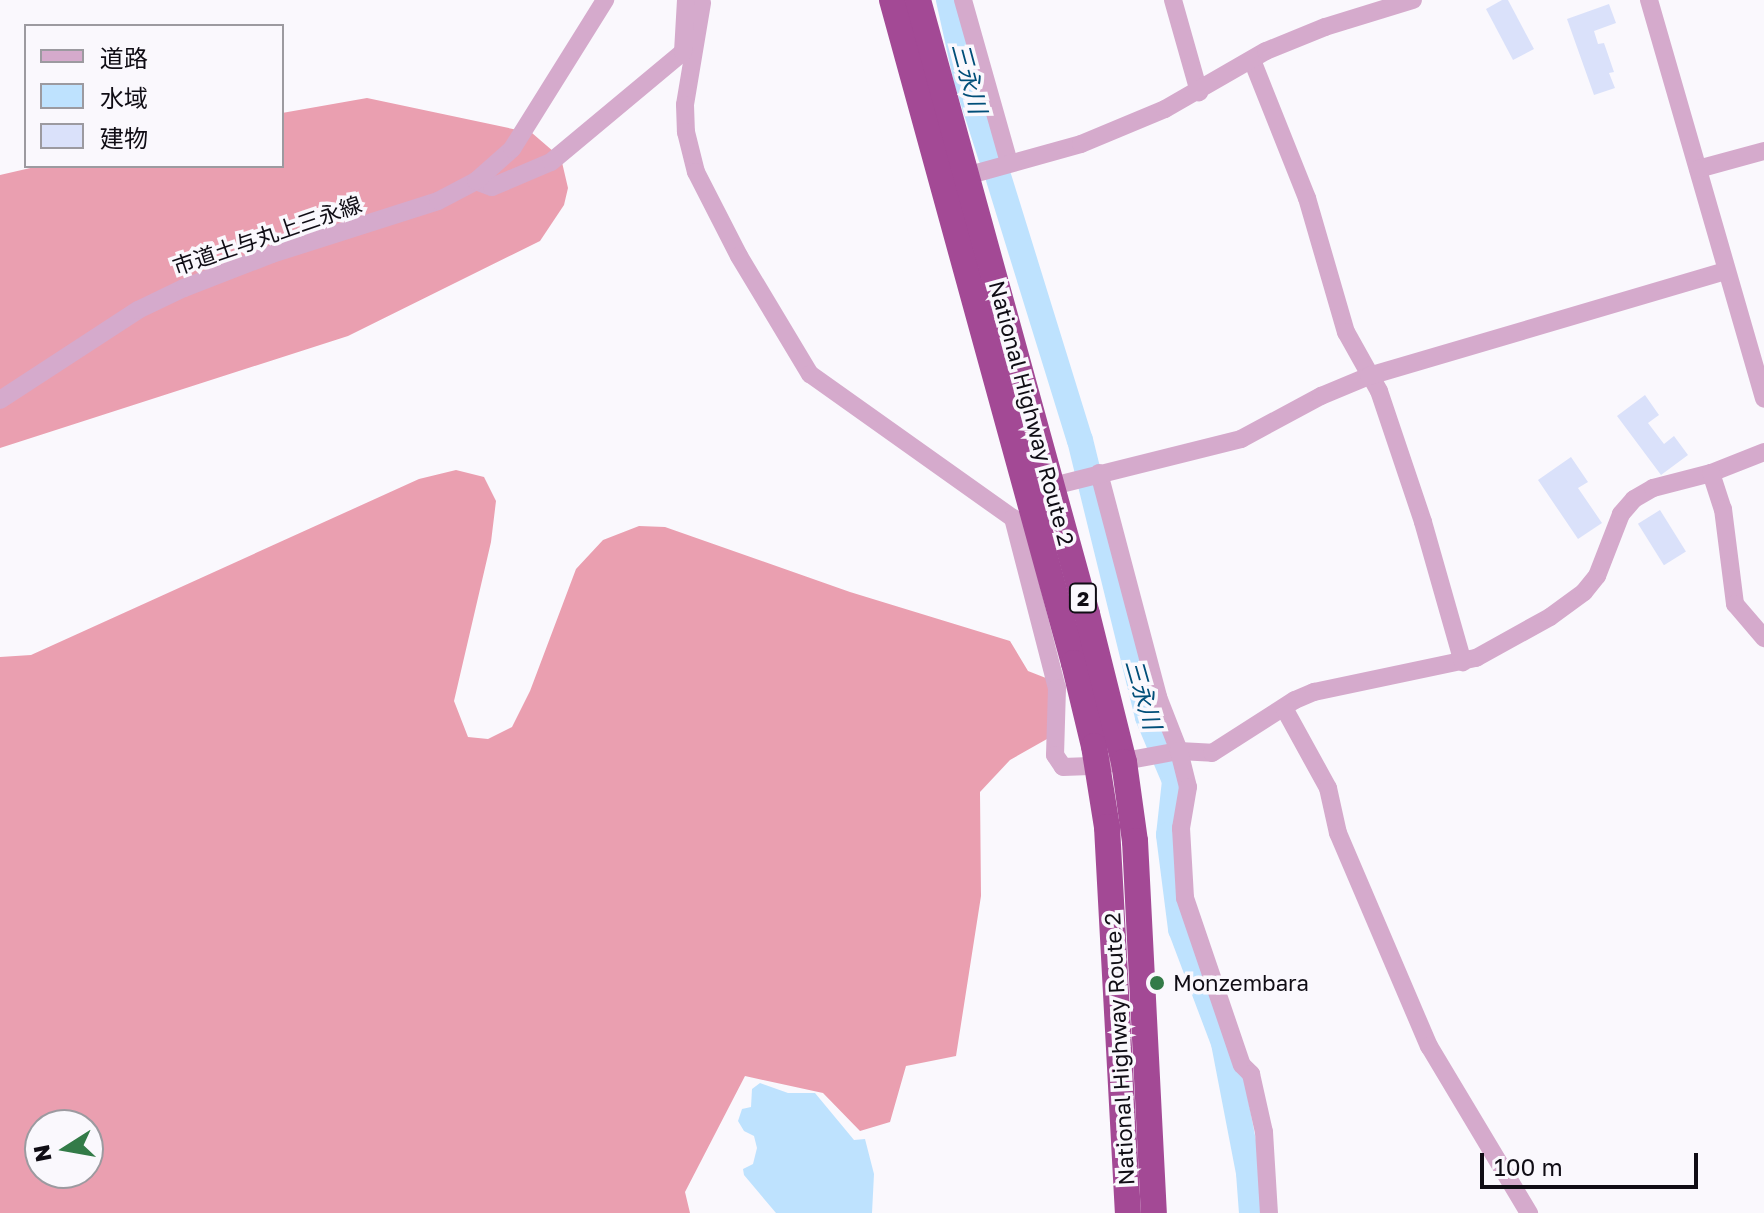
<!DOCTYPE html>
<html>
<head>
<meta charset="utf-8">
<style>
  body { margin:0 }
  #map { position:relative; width:1764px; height:1213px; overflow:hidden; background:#faf8fd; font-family:"Golos Text","Noto Sans JP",sans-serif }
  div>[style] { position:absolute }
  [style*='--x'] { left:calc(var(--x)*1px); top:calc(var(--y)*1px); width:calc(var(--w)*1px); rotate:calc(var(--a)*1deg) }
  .forest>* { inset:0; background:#ea9fb0 }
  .water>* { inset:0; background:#bee2fe }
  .river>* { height:26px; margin:-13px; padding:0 13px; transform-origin:13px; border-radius:13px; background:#bee2fe }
  .building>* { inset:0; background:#dae1fa; transform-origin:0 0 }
  .minor>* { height:18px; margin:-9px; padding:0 9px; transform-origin:9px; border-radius:9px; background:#d5aacc }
  .highway>* { height:26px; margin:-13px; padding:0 13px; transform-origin:13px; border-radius:13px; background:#a34995 }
  .dots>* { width:22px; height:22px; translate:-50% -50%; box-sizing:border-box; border:4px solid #faf8fd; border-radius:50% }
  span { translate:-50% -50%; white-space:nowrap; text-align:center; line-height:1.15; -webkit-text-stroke:7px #faf8fd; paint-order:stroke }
  .shield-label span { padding:2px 6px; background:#faf8fd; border:2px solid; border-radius:6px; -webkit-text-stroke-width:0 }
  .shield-label { font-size:20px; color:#100d15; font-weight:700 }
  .street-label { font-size:22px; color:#100d15 }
  .poi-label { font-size:22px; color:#100d15 }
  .left { translate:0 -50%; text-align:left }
  .water-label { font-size:24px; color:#004e79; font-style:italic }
  .legend { position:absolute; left:24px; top:24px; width:260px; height:144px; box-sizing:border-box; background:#faf8fd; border:2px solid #9c9aa0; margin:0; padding:10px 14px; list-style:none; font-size:24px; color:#100d15 }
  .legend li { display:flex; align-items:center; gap:16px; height:40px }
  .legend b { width:40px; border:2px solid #9c9aa0 }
  .north { position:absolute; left:24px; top:1109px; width:80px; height:80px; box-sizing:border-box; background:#faf8fd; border:2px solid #9c9aa0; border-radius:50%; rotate:259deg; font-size:22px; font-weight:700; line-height:32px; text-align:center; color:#100d15 }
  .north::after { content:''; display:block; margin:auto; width:28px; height:36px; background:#337b48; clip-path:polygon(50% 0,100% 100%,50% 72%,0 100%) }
  .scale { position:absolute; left:1480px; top:1153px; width:218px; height:36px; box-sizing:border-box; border:4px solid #100d15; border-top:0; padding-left:10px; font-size:24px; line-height:28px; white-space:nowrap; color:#100d15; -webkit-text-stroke:6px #faf8fd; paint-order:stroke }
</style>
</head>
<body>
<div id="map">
  <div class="forest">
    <i style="clip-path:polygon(367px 98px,532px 133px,561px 158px,568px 188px,564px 205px,540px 241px,348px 336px,0 448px,0 175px,39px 166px,282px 166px,282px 113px)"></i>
    <i style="clip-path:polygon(evenodd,456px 470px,484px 477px,496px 501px,491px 542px,454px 701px,468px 737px,488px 739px,512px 727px,530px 691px,576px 569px,603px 540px,639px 526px,665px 527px,850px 592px,1010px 641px,1028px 671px,1051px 680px,1047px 739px,1010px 760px,980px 792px,981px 896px,956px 1056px,906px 1066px,890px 1122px,860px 1131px,823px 1093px,745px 1076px,685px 1192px,690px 1213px,0 1213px,0 657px,31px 655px,419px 479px,456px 470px,40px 1125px,88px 1125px,88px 1173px,40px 1173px,40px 1125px)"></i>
  </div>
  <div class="water">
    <i style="clip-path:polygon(760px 1083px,788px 1093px,815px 1093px,854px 1140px,865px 1139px,874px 1174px,872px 1213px,776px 1213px,744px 1175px,743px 1169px,753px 1164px,757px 1148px,754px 1136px,744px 1131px,738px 1121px,742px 1109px,751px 1107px,752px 1089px)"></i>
  </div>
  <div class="river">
    <i style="--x:949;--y:0;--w:83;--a:77.5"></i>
    <i style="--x:967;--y:81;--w:79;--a:72.3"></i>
    <i style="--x:999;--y:179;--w:273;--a:72.8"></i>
    <i style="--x:1080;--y:440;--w:285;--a:76.2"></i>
    <i style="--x:1148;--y:717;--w:69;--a:67.1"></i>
    <i style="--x:1175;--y:781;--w:54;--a:96.3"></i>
    <i style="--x:1169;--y:835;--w:95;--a:82.7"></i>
    <i style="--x:1181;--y:929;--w:122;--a:69.3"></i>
    <i style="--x:1224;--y:1043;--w:132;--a:79.1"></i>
    <i style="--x:1249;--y:1173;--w:40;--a:85.7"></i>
  </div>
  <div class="building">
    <i style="clip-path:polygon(1502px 0,1508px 0,1534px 49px,1513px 60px,1486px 9px)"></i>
    <i style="clip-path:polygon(1609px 4px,1616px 23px,1594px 31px,1598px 44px,1604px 43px,1614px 72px,1609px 73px,1615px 88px,1594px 95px,1567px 19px)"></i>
    <i style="clip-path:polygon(1645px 395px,1659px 415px,1648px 423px,1664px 444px,1674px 436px,1688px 455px,1661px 475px,1617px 416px)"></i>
    <i style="clip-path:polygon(1571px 457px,1588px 482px,1578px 488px,1602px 523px,1578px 539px,1538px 480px)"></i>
    <i style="left:1660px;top:510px;width:49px;height:26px;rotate:58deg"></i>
  </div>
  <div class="minor">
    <i style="--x:963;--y:0;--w:169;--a:74.2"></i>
    <i style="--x:1173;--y:0;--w:96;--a:74.2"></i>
    <i style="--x:1649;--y:0;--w:415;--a:73.9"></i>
    <i style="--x:702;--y:3;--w:103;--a:99.5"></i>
    <i style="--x:685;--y:105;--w:27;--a:88"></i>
    <i style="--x:686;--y:132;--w:41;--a:76"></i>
    <i style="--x:696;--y:172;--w:94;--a:62.9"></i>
    <i style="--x:739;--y:256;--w:138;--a:59"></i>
    <i style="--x:810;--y:374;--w:249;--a:35.4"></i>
    <i style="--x:1013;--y:518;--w:176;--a:75.5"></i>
    <i style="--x:1057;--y:688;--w:67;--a:91.7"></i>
    <i style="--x:1055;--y:755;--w:14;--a:56"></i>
    <i style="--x:1063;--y:767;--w:34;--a:-2"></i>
    <i style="--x:1097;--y:766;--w:83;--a:-10.4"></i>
    <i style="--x:1179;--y:751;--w:33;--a:3"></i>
    <i style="--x:1212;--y:753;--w:98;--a:-32.6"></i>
    <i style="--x:1295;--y:700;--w:21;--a:-23"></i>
    <i style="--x:1314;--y:692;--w:166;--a:-11.9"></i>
    <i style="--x:1476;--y:658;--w:85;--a:-29"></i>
    <i style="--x:1550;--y:617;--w:42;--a:-36.3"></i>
    <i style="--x:1584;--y:592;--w:21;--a:-51"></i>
    <i style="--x:1597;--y:576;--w:66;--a:-68.8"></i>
    <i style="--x:1621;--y:514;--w:20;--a:-49"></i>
    <i style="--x:1634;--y:499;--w:22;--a:-30"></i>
    <i style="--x:1653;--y:488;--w:60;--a:-14.5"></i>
    <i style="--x:1711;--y:473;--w:57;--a:-21.6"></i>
    <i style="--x:1252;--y:60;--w:149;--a:68.3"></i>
    <i style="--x:1307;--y:198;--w:140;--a:73.8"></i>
    <i style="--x:1346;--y:332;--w:68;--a:60.8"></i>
    <i style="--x:1379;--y:391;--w:138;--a:71.4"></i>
    <i style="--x:1423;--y:522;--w:146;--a:74.1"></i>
    <i style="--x:1698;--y:169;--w:68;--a:-15.3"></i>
    <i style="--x:966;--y:176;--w:119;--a:-15.5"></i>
    <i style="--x:1081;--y:144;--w:91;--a:-22.6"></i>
    <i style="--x:1165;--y:109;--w:116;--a:-29.9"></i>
    <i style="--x:1266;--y:51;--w:64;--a:-22.1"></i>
    <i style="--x:1325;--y:27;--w:92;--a:-17.1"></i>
    <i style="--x:476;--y:181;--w:17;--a:21"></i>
    <i style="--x:492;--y:187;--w:64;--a:-23"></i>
    <i style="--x:551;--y:162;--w:172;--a:-39.8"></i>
    <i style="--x:683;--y:52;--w:52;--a:-86.7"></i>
    <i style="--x:0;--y:400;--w:165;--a:-33.1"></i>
    <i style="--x:138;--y:310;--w:51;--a:-25.6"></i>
    <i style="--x:184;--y:288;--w:94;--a:-21.1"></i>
    <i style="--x:272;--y:254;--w:174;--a:-17.7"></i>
    <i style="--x:438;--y:201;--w:43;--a:-27.8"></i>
    <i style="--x:476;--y:181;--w:48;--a:-41.6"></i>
    <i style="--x:512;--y:149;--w:176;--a:-58"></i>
    <i style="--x:1099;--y:473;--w:232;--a:75.2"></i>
    <i style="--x:1158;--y:697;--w:58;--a:68.7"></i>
    <i style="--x:1179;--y:751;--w:37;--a:76"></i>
    <i style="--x:1188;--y:787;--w:42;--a:99.7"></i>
    <i style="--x:1181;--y:828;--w:70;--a:86.7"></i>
    <i style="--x:1185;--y:898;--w:176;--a:71.2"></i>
    <i style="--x:1242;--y:1065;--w:13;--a:45"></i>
    <i style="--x:1251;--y:1074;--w:59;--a:77.4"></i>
    <i style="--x:1264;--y:1132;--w:81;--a:86.5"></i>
    <i style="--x:1711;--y:473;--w:38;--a:72"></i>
    <i style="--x:1723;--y:509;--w:96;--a:82.8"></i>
    <i style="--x:1735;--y:604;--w:45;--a:49.5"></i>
    <i style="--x:1053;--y:486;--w:194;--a:-14"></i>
    <i style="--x:1241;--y:439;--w:91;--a:-28.3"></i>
    <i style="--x:1321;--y:396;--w:52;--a:-22.6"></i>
    <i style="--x:1369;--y:376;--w:372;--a:-16.4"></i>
    <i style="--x:1284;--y:708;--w:91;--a:61.2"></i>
    <i style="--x:1328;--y:788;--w:46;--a:77.5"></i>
    <i style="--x:1338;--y:833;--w:232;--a:66.9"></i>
    <i style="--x:1429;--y:1046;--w:195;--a:59.1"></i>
  </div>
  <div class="highway">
    <i style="--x:892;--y:0;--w:688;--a:74.65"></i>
    <i style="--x:1074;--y:663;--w:85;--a:76.5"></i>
    <i style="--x:1094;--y:746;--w:82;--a:80.9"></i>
    <i style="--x:1107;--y:827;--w:387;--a:86.9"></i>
    <i style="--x:918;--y:0;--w:637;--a:74.61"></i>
    <i style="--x:1087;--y:614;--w:153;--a:76"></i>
    <i style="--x:1124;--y:762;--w:80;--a:82.1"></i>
    <i style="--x:1135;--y:841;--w:372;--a:87.1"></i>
  </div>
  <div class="dots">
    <i style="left:1157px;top:983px;background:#337b48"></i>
  </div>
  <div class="shield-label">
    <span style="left:1083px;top:598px">2</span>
  </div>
  <div class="street-label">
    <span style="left:267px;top:235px;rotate:-19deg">市道土与丸上三永線</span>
    <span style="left:1032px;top:413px;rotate:75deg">National Highway Route 2</span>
    <span style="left:1119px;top:1049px;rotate:-93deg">National Highway Route 2</span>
  </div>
  <div class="poi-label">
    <span class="left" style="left:1173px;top:983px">Monzembara</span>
  </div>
  <div class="water-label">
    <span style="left:970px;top:78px;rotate:75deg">三永川</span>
    <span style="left:1144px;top:694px;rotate:74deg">三永川</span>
  </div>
  <ul class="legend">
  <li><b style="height:10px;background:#d5aacc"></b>道路</li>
  <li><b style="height:22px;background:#bee2fe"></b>水域</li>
  <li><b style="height:22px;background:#dae1fa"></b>建物</li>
  </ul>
  <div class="north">N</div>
  <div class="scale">100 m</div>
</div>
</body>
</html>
